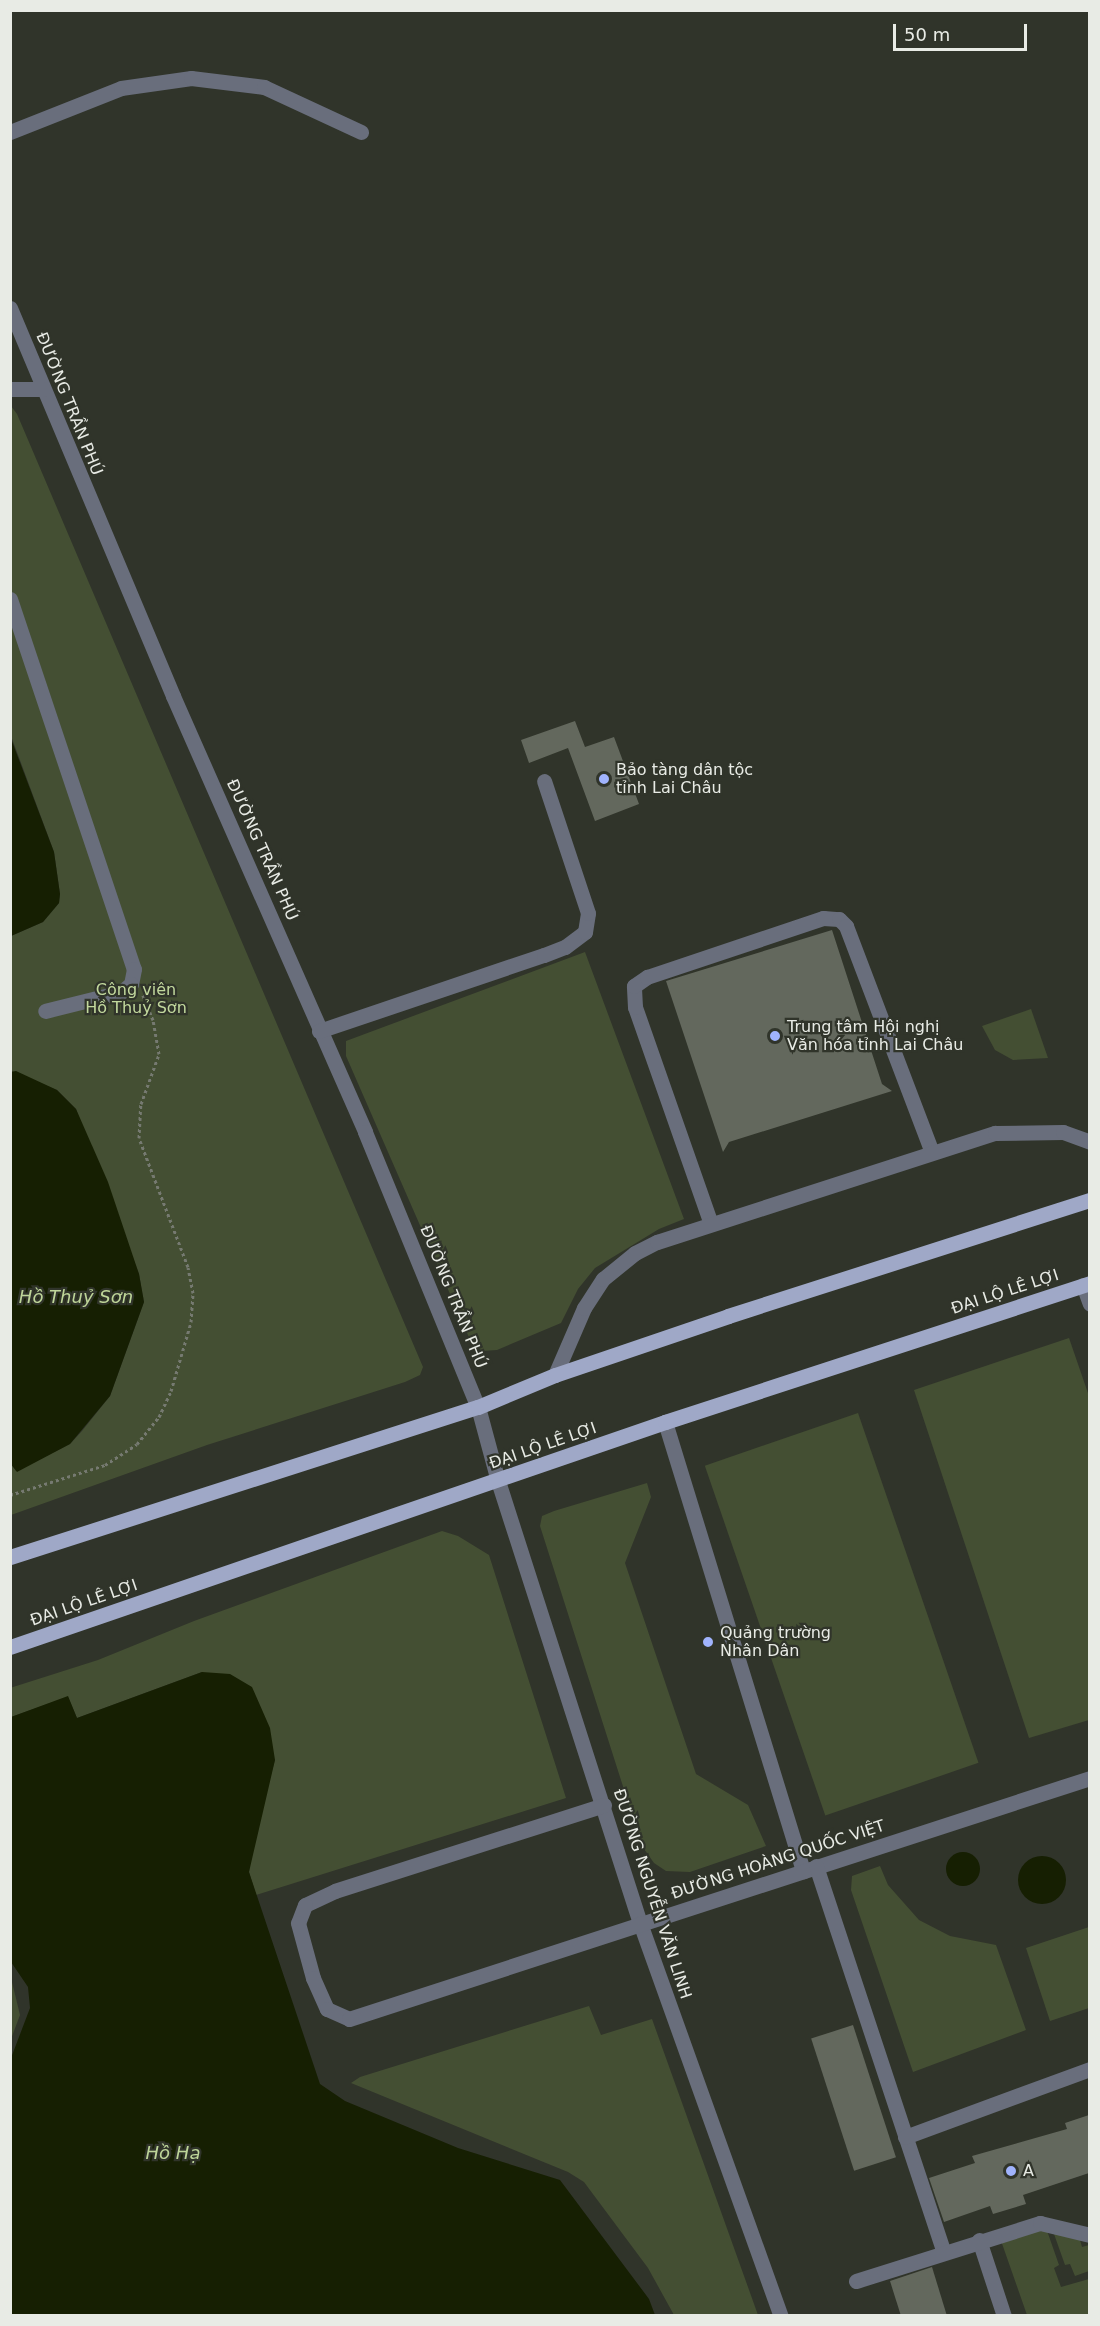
<!DOCTYPE html>
<html>
<head>
<meta charset="utf-8">
<style>
  body { margin:0 }
  #map { position:relative; width:1100px; height:2326px; overflow:hidden; background:#30342a; font-family:"DejaVu Sans",sans-serif }
  div>[style] { position:absolute }
  [style*='--x'] { left:calc(var(--x)*1px); top:calc(var(--y)*1px); width:calc(var(--w)*1px); rotate:calc(var(--a)*1deg) }
  .green>* { inset:0; background:#444f33; transform-origin:0 0 }
  .water>* { inset:0; background:#161f02 }
  .round { border-radius:50% }
  .building>* { inset:0; background:#63685d; transform-origin:0 0 }
  .path>* { height:3px; margin-top:-1.5px; transform-origin:0; background:repeating-linear-gradient(90deg,#767a71 0 3px,transparent 0 6px) }
  .minor>* { height:15px; margin:-7.5px; padding:0 7.5px; transform-origin:7.5px; border-radius:7.5px; background:#696e7c }
  .major>* { height:15px; margin:-7.5px; padding:0 7.5px; transform-origin:7.5px; border-radius:7.5px; background:#9fa8c7 }
  .dots>* { width:16px; height:16px; translate:-50% -50%; box-sizing:border-box; border:3px solid #30342a; border-radius:50% }
  span { translate:-50% -50%; white-space:nowrap; text-align:center; line-height:1.15; -webkit-text-stroke:4.5px #30342a; paint-order:stroke }
  .street-label { font-size:16px; color:#e8ebe5 }
  .poi-label { font-size:16px; color:#e8ebe5 }
  .left { translate:0 -50%; text-align:left }
  .park-label { font-size:16px; color:#c2d89d }
  .water-label { font-size:18px; color:#bed599; font-style:italic }
  .frame { position:absolute; inset:0; border:12px solid #e8ebe5; pointer-events:none }
  .scale { position:absolute; left:893px; top:24px; width:134px; height:27px; box-sizing:border-box; border:3px solid #e8ebe5; border-top:0; padding-left:8px; font-size:18px; line-height:21px; white-space:nowrap; color:#e8ebe5; -webkit-text-stroke:4px #30342a; paint-order:stroke }
</style>
</head>
<body>
<div id="map">
  <div class="green">
    <i style="clip-path:polygon(11px 406px,17px 414px,423px 1367px,420px 1375px,405px 1382px,207px 1445px,11px 1515px,11px 1463px,16px 1471px,70px 1444px,82px 1431px,110px 1396px,144px 1302px,139px 1274px,76px 1109px,57px 1090px,11px 1071px,11px 936px,43px 922px,59px 903px,60px 894px,54px 852px,11px 736px)"></i>
    <i style="clip-path:polygon(585px 952px,684px 1219px,659px 1229px,595px 1268px,578px 1289px,561px 1323px,497px 1350px,482px 1351px,471px 1342px,346px 1056px,346px 1041px)"></i>
    <i style="clip-path:polygon(1031px 1009px,1048px 1058px,1013px 1060px,995px 1050px,982px 1026px)"></i>
    <i style="clip-path:polygon(1069px 1338px,1090px 1399px,1089px 1720px,1029px 1738px,914px 1390px)"></i>
    <i style="left:858px;top:1413px;width:370px;height:162px;rotate:71deg"></i>
    <i style="clip-path:polygon(647px 1483px,651px 1497px,625px 1563px,696px 1774px,748px 1805px,766px 1846px,690px 1872px,666px 1871px,654px 1863px,642px 1846px,540px 1526px,542px 1516px,554px 1511px)"></i>
    <i style="clip-path:polygon(442px 1531px,458px 1536px,489px 1555px,566px 1798px,256px 1895px,249px 1872px,252px 1844px,275px 1760px,202px 1672px,77px 1718px,68px 1697px,11px 1717px,10px 1688px,98px 1660px,194px 1621px)"></i>
    <i style="clip-path:polygon(880px 1866px,888px 1885px,919px 1920px,950px 1936px,996px 1945px,1026px 2030px,913px 2072px,851px 1890px,852px 1876px)"></i>
    <i style="clip-path:polygon(1089px 1927px,1089px 2008px,1050px 2021px,1026px 1948px)"></i>
    <i style="clip-path:polygon(11px 1978px,20px 2015px,11px 2039px)"></i>
    <i style="clip-path:polygon(589px 2006px,601px 2035px,652px 2019px,758px 2315px,674px 2315px,648px 2268px,584px 2182px,568px 2172px,351px 2083px,360px 2077px)"></i>
    <i style="clip-path:polygon(1044px 2222px,1059px 2265px,1054px 2268px,1061px 2287px,1089px 2279px,1089px 2315px,1027px 2315px,999px 2235px)"></i>
    <i style="clip-path:polygon(1076px 2226px,1082px 2247px,1089px 2245px,1089px 2271px,1075px 2276px,1070px 2264px,1065px 2265px,1054px 2234px)"></i>
  </div>
  <div class="water">
    <i style="clip-path:polygon(10px 736px,54px 852px,60px 894px,59px 903px,43px 922px,11px 936px)"></i>
    <i style="clip-path:polygon(16px 1071px,57px 1090px,76px 1109px,108px 1182px,139px 1274px,144px 1302px,110px 1396px,70px 1444px,17px 1472px,10px 1463px,10px 1072px)"></i>
    <i style="clip-path:polygon(202px 1672px,230px 1674px,252px 1687px,270px 1728px,275px 1760px,249px 1872px,320px 2084px,345px 2101px,458px 2148px,560px 2180px,649px 2299px,655px 2315px,11px 2315px,11px 2058px,30px 2008px,28px 1987px,11px 1962px,11px 1717px,68px 1696px,77px 1718px)"></i>
    <i class="round" style="left:946px;top:1852px;width:34px;height:34px"></i>
    <i class="round" style="left:1018px;top:1856px;width:48px;height:48px"></i>
  </div>
  <div class="building">
    <i style="clip-path:polygon(575px 721px,585px 747px,614px 737px,639px 804px,595px 821px,568px 748px,529px 763px,521px 740px)"></i>
    <i style="clip-path:polygon(832px 930px,882px 1084px,892px 1091px,729px 1142px,723px 1152px,666px 981px)"></i>
    <i style="left:853px;top:2025px;width:139px;height:44px;rotate:72deg"></i>
    <i style="clip-path:polygon(1089px 2115px,1089px 2173px,1023px 2195px,1026px 2204px,993px 2214px,990px 2206px,944px 2222px,929px 2178px,975px 2163px,972px 2156px,1067px 2129px,1065px 2123px)"></i>
    <i style="clip-path:polygon(932px 2267px,947px 2316px,901px 2316px,890px 2281px)"></i>
  </div>
  <div class="path">
    <i style="--x:10;--y:1495;--w:100;--a:-17.5"></i>
    <i style="--x:105;--y:1465;--w:38;--a:-33"></i>
    <i style="--x:137;--y:1444;--w:35;--a:-51"></i>
    <i style="--x:159;--y:1417;--w:29;--a:-65"></i>
    <i style="--x:171;--y:1391;--w:72;--a:-73.8"></i>
    <i style="--x:191;--y:1322;--w:29;--a:-86"></i>
    <i style="--x:193;--y:1293;--w:26;--a:-101"></i>
    <i style="--x:188;--y:1267;--w:138;--a:-110.8"></i>
    <i style="--x:139;--y:1138;--w:34;--a:-87"></i>
    <i style="--x:141;--y:1104;--w:53;--a:-70.2"></i>
    <i style="--x:159;--y:1054;--w:35;--a:-100"></i>
    <i style="--x:153;--y:1020;--w:27;--a:-112"></i>
  </div>
  <div class="minor">
    <i style="--x:10;--y:132;--w:119;--a:-21.6"></i>
    <i style="--x:121;--y:88;--w:71;--a:-8.1"></i>
    <i style="--x:191;--y:78;--w:74;--a:7"></i>
    <i style="--x:264;--y:87;--w:107;--a:24.9"></i>
    <i style="--x:10;--y:308;--w:421;--a:67.2"></i>
    <i style="--x:173;--y:696;--w:476;--a:66.2"></i>
    <i style="--x:365;--y:1132;--w:297;--a:67.7"></i>
    <i style="--x:478;--y:1407;--w:77;--a:74.9"></i>
    <i style="--x:498;--y:1481;--w:464;--a:72.2"></i>
    <i style="--x:640;--y:1923;--w:418;--a:70.3"></i>
    <i style="--x:10;--y:389;--w:33;--a:0"></i>
    <i style="--x:10;--y:599;--w:390;--a:71.5"></i>
    <i style="--x:134;--y:969;--w:15;--a:101"></i>
    <i style="--x:131;--y:984;--w:13;--a:141"></i>
    <i style="--x:121;--y:992;--w:78;--a:166"></i>
    <i style="--x:319;--y:1031;--w:237;--a:-18.7"></i>
    <i style="--x:544;--y:955;--w:22;--a:-21"></i>
    <i style="--x:565;--y:947;--w:25;--a:-37"></i>
    <i style="--x:585;--y:932;--w:19;--a:-81"></i>
    <i style="--x:588;--y:913;--w:139;--a:-108.4"></i>
    <i style="--x:711;--y:1224;--w:230;--a:-109.3"></i>
    <i style="--x:635;--y:1007;--w:21;--a:-93"></i>
    <i style="--x:634;--y:986;--w:16;--a:-35"></i>
    <i style="--x:647;--y:977;--w:186;--a:-18.5"></i>
    <i style="--x:823;--y:918;--w:16;--a:4"></i>
    <i style="--x:839;--y:919;--w:10;--a:45"></i>
    <i style="--x:846;--y:926;--w:242;--a:69.2"></i>
    <i style="--x:1083;--y:1285;--w:20;--a:70"></i>
    <i style="--x:555;--y:1375;--w:73;--a:-66.6"></i>
    <i style="--x:584;--y:1308;--w:35;--a:-57"></i>
    <i style="--x:603;--y:1279;--w:41;--a:-39.1"></i>
    <i style="--x:635;--y:1253;--w:25;--a:-27"></i>
    <i style="--x:657;--y:1242;--w:355;--a:-17.9"></i>
    <i style="--x:995;--y:1133;--w:68;--a:-0.8"></i>
    <i style="--x:1063;--y:1132;--w:29;--a:20"></i>
    <i style="--x:665;--y:1422;--w:470;--a:72.9"></i>
    <i style="--x:604;--y:1805;--w:282;--a:162.3"></i>
    <i style="--x:335;--y:1891;--w:33;--a:155"></i>
    <i style="--x:305;--y:1905;--w:19;--a:111"></i>
    <i style="--x:298;--y:1923;--w:57;--a:74.7"></i>
    <i style="--x:313;--y:1978;--w:34;--a:66"></i>
    <i style="--x:327;--y:2009;--w:24;--a:24"></i>
    <i style="--x:349;--y:2019;--w:779;--a:-18.02"></i>
    <i style="--x:816;--y:1866;--w:405;--a:71.7"></i>
    <i style="--x:905;--y:2137;--w:197;--a:-20.2"></i>
    <i style="--x:979;--y:2240;--w:80;--a:71.8"></i>
    <i style="--x:856;--y:2281;--w:193;--a:-17.5"></i>
    <i style="--x:1040;--y:2223;--w:51;--a:13.5"></i>
  </div>
  <div class="major">
    <i style="--x:10;--y:1557;--w:491;--a:-17.8"></i>
    <i style="--x:478;--y:1407;--w:83;--a:-22.6"></i>
    <i style="--x:555;--y:1375;--w:183;--a:-18.8"></i>
    <i style="--x:728;--y:1316;--w:380;--a:-17.8"></i>
    <i style="--x:10;--y:1647;--w:693;--a:-18.96"></i>
    <i style="--x:665;--y:1422;--w:447;--a:-18.1"></i>
  </div>
  <div class="dots">
    <i style="left:604px;top:779px;background:#a0b3fd"></i>
    <i style="left:775px;top:1036px;background:#a0b3fd"></i>
    <i style="left:708px;top:1642px;background:#a0b3fd"></i>
    <i style="left:1011px;top:2171px;background:#a0b3fd"></i>
  </div>
  <div class="street-label">
    <span style="left:69px;top:404px;rotate:68deg">ĐƯỜNG TRẦN PHÚ</span>
    <span style="left:262px;top:850px;rotate:66deg">ĐƯỜNG TRẦN PHÚ</span>
    <span style="left:1005px;top:1292px;rotate:-18deg">ĐẠI LỘ LÊ LỢI</span>
    <span style="left:453px;top:1297px;rotate:68deg">ĐƯỜNG TRẦN PHÚ</span>
    <span style="left:543px;top:1446px;rotate:-19deg">ĐẠI LỘ LÊ LỢI</span>
    <span style="left:84px;top:1603px;rotate:-19deg">ĐẠI LỘ LÊ LỢI</span>
    <span style="left:778px;top:1860px;rotate:-18deg">ĐƯỜNG HOÀNG QUỐC VIỆT</span>
    <span style="left:652px;top:1894px;rotate:72deg">ĐƯỜNG NGUYỄN VĂN LINH</span>
  </div>
  <div class="poi-label">
    <span class="left" style="left:616px;top:779px">Bảo tàng dân tộc<br>tỉnh Lai Châu</span>
    <span class="left" style="left:787px;top:1036px">Trung tâm Hội nghị<br>Văn hóa tỉnh Lai Châu</span>
    <span class="left" style="left:720px;top:1642px">Quảng trường<br>Nhân Dân</span>
    <span class="left" style="left:1023px;top:2171px">A</span>
  </div>
  <div class="park-label">
    <span style="left:136px;top:999px">Công viên<br>Hồ Thuỷ Sơn</span>
  </div>
  <div class="water-label">
    <span style="left:76px;top:1297px">Hồ Thuỷ Sơn</span>
    <span style="left:173px;top:2153px">Hồ Hạ</span>
  </div>
  <div class="frame"></div>
  <div class="scale">50 m</div>
</div>
</body>
</html>
